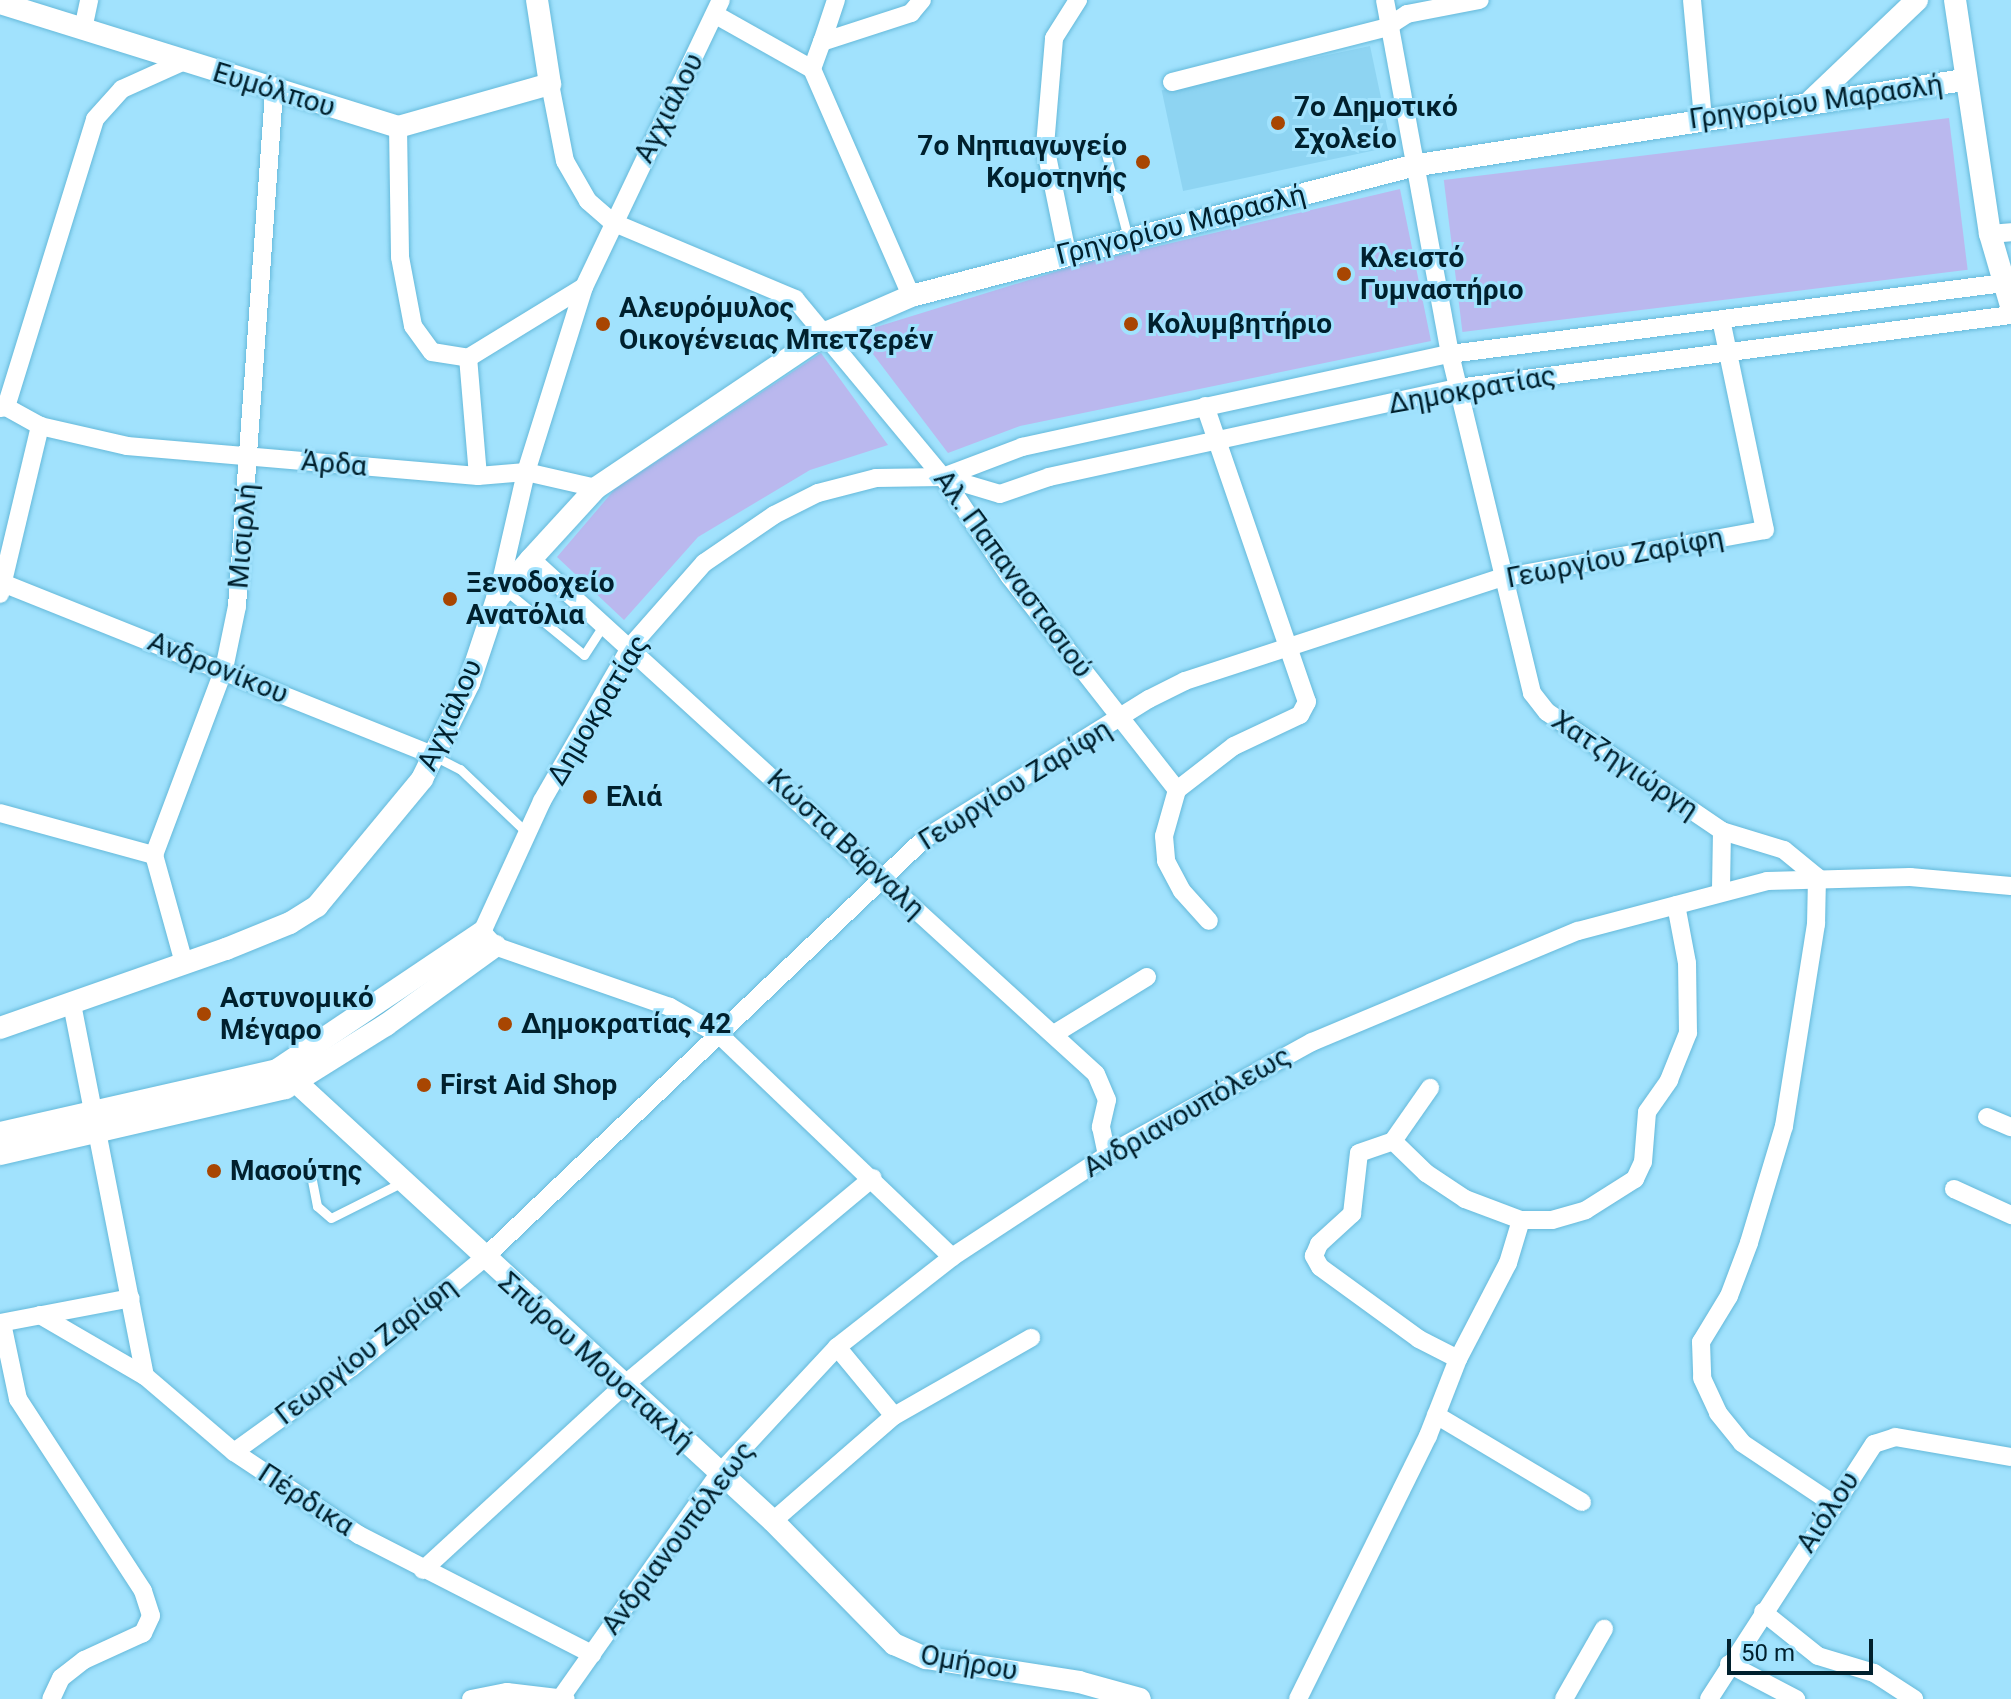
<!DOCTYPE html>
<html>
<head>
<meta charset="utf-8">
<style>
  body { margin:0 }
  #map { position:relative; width:2011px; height:1699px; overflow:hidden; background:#a1e2fd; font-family:Roboto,sans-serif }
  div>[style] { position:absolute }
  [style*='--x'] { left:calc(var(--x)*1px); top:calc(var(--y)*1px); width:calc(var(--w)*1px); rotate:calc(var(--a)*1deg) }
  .built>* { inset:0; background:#8ed4f2; transform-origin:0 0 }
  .green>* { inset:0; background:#bab8ee; transform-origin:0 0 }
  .roads { filter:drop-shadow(0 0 2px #65b9da) drop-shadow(0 0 2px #65b9da) }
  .service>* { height:9px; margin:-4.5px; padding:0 4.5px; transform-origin:4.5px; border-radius:4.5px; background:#fff }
  .minor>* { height:18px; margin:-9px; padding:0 9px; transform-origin:9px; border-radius:9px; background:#fff }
  .tertiary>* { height:22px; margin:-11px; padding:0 11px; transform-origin:11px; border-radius:11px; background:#fff }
  .dots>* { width:22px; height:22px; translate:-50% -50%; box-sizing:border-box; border:4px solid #a1e2fd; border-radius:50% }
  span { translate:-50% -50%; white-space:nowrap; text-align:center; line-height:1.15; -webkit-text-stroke:6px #a1e2fd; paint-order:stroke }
  .street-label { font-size:28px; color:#00202d }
  .poi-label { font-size:28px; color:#00202d; font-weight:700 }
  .left { translate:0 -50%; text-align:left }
  .right { translate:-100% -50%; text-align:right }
  .scale { position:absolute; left:1727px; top:1639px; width:146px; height:36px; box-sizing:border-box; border:4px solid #00202d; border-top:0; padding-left:10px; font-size:24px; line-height:28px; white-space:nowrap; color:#00202d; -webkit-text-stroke:6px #a1e2fd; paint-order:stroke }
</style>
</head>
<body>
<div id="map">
  <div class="built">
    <i style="left:1370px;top:46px;width:103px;height:213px;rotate:78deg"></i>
  </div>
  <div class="green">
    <i style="left:1949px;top:118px;width:153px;height:509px;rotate:83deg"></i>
    <i style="clip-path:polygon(1400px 189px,1431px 341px,1020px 426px,948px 453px,857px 333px,1074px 266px)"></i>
    <i style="clip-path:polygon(821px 353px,888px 445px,810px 470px,698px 537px,624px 620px,557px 557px,615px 489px)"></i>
  </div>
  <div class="roads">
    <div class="service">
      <i style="--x:1106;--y:154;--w:87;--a:75.3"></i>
      <i style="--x:505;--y:590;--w:102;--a:39.4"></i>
      <i style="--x:584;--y:655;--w:38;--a:-57"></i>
      <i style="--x:434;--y:756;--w:29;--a:27"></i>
      <i style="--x:460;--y:769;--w:91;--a:43.7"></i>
      <i style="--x:310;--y:1170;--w:37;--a:79"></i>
      <i style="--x:317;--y:1206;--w:18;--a:41"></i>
      <i style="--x:331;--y:1218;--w:78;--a:-26.6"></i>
    </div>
    <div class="minor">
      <i style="--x:1385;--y:0;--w:360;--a:79.6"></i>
      <i style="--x:1450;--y:354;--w:349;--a:76.4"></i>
      <i style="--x:1532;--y:693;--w:24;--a:52"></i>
      <i style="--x:1547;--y:712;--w:212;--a:34.2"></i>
      <i style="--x:1722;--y:831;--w:59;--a:91"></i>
      <i style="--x:1692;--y:0;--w:120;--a:84.7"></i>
      <i style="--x:716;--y:15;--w:110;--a:29.4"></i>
      <i style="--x:812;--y:69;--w:248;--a:66.4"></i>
      <i style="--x:83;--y:29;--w:30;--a:-78"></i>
      <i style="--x:822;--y:42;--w:44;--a:-71.6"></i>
      <i style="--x:812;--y:69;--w:29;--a:-70"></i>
      <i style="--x:822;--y:42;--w:94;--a:-18"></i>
      <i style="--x:911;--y:13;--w:17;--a:-50"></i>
      <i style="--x:1172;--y:82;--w:222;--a:-14.3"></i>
      <i style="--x:1387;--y:27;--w:24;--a:-33"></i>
      <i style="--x:1407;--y:14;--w:74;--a:-10.9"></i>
      <i style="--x:550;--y:84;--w:78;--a:79"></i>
      <i style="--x:565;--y:161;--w:46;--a:60.1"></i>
      <i style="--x:588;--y:201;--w:32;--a:41"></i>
      <i style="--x:612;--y:222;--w:199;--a:22.8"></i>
      <i style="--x:795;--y:299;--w:231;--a:50.3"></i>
      <i style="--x:943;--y:477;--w:120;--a:56.2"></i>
      <i style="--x:1010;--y:577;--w:271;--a:51.9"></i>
      <i style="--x:398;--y:127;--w:130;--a:89.1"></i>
      <i style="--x:400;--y:257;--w:70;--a:79.3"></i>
      <i style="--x:413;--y:326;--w:32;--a:54"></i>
      <i style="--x:432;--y:352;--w:36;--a:9"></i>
      <i style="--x:1990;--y:234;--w:21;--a:-5"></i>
      <i style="--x:1067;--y:253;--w:109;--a:-101.6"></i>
      <i style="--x:1045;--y:146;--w:108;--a:-85.2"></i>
      <i style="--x:1054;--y:38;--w:45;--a:-57.7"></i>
      <i style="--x:6;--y:407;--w:39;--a:29"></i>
      <i style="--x:40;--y:426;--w:89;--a:12.9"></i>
      <i style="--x:127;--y:446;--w:352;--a:4.9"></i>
      <i style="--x:478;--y:476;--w:48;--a:-4.8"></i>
      <i style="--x:526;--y:472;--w:72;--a:12.9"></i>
      <i style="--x:0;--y:408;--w:6;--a:-9"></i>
      <i style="--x:6;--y:407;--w:301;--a:-72.8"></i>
      <i style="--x:95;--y:119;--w:40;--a:-48"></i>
      <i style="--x:122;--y:89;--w:66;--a:-24.2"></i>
      <i style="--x:478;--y:476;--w:118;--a:-94.8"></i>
      <i style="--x:468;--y:358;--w:136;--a:-31.5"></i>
      <i style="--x:943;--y:477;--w:85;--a:-20.8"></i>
      <i style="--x:1022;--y:447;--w:438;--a:-12.3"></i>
      <i style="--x:1450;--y:354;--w:559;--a:-7.3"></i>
      <i style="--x:531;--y:559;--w:764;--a:42.35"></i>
      <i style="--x:1096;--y:1074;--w:28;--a:67"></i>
      <i style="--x:1107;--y:1100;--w:28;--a:103"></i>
      <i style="--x:1101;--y:1127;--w:29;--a:78"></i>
      <i style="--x:0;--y:582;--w:468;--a:21.8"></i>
      <i style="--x:0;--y:594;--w:173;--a:-76.6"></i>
      <i style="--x:497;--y:599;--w:130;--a:-77.1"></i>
      <i style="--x:526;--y:472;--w:194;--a:-72.6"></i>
      <i style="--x:584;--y:287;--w:318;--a:-64.5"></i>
      <i style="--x:1177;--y:790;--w:72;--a:-37.7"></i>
      <i style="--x:1234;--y:746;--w:73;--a:-25.2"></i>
      <i style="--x:1300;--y:715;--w:15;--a:-62"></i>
      <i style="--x:1307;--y:702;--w:313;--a:-109"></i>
      <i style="--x:1177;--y:790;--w:48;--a:105.8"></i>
      <i style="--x:1164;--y:836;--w:25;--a:85"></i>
      <i style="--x:1166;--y:861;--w:34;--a:62"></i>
      <i style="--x:1182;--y:891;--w:40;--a:48"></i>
      <i style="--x:0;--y:813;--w:160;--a:15.3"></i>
      <i style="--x:1722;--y:831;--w:65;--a:17"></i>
      <i style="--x:1784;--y:850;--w:43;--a:39.3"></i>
      <i style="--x:1817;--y:877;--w:47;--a:91.2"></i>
      <i style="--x:1816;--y:924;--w:205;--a:99"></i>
      <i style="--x:1784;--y:1126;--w:122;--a:106.7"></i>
      <i style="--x:1749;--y:1243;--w:57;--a:110.7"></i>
      <i style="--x:1729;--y:1296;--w:54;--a:121.3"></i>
      <i style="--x:1701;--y:1342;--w:36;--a:88"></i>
      <i style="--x:1702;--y:1378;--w:38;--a:65"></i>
      <i style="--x:1718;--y:1413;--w:38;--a:51"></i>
      <i style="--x:1742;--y:1443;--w:108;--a:33.7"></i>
      <i style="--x:184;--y:963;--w:112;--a:-105.5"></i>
      <i style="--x:154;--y:855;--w:199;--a:-69.4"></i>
      <i style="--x:224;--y:669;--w:64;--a:-78.3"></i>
      <i style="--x:237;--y:606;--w:515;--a:-85.88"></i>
      <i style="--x:72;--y:1004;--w:379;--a:78.9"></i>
      <i style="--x:1054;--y:1034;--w:109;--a:-31.5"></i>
      <i style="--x:1987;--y:1117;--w:26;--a:23"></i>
      <i style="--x:1393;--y:1141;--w:65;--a:-55.1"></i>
      <i style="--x:1954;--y:1189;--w:63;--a:24.5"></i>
      <i style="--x:1521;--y:1220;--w:45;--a:106.8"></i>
      <i style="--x:1508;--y:1263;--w:108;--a:117.5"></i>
      <i style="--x:1458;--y:1359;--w:44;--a:-152.9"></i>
      <i style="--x:1419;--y:1339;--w:122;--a:-144"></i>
      <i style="--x:1320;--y:1267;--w:13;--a:-119"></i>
      <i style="--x:1314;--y:1256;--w:13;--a:-67"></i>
      <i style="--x:1319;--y:1244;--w:45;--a:-42.3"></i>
      <i style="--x:1352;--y:1214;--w:61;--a:-83.5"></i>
      <i style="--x:1359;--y:1153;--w:36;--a:-19"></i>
      <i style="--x:1393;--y:1141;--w:46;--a:44.1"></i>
      <i style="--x:1426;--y:1173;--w:47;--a:33.7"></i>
      <i style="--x:1465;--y:1199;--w:60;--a:20.6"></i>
      <i style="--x:1521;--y:1220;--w:31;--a:0"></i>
      <i style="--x:1552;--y:1220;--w:35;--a:-16"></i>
      <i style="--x:1586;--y:1210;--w:58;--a:-32.3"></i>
      <i style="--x:1635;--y:1179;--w:19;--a:-65"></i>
      <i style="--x:1643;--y:1162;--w:50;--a:-85.4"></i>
      <i style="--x:1647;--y:1112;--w:39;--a:-55"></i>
      <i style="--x:1669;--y:1080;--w:51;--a:-68"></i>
      <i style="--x:1688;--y:1033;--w:70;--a:-90.8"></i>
      <i style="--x:1687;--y:963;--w:59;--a:-100.7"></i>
      <i style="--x:952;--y:1257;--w:320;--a:-136.3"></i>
      <i style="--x:721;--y:1036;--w:59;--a:-150.4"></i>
      <i style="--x:670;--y:1007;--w:185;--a:-160.8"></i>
      <i style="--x:495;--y:946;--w:19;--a:-133"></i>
      <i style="--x:482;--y:932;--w:144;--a:-65.4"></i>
      <i style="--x:542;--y:801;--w:179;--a:-60.1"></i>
      <i style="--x:631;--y:646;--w:111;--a:-48.7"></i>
      <i style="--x:704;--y:563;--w:85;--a:-34.4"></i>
      <i style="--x:774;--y:515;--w:49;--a:-26.6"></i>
      <i style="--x:818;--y:493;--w:60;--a:-14.5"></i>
      <i style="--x:876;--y:478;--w:67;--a:-0.9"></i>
      <i style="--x:943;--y:477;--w:59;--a:16.6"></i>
      <i style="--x:1000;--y:494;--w:52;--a:-19.1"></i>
      <i style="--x:1049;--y:477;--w:418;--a:-12.3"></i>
      <i style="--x:1457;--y:388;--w:559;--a:-7.51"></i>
      <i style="--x:40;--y:1315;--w:121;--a:30.2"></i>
      <i style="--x:145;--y:1376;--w:117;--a:40.5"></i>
      <i style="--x:234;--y:1452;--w:150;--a:33.6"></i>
      <i style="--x:359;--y:1535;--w:262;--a:27.1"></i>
      <i style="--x:0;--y:1323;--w:133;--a:-10.8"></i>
      <i style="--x:2;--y:1323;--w:78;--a:78.1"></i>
      <i style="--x:18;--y:1399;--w:229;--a:56.9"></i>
      <i style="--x:143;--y:1591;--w:26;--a:72"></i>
      <i style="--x:151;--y:1616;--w:19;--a:115"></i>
      <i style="--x:143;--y:1633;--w:65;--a:155.4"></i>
      <i style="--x:84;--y:1660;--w:29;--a:142"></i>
      <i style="--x:61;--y:1678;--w:23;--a:115"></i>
      <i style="--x:837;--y:1347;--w:89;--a:50.4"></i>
      <i style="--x:1436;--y:1415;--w:170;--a:30.8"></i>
      <i style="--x:234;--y:1452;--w:145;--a:-35.8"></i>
      <i style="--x:352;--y:1367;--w:170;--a:-39.5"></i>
      <i style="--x:483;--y:1259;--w:609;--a:-43.6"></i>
      <i style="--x:924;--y:839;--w:265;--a:-31.9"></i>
      <i style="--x:1149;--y:699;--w:40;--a:-26.6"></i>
      <i style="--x:1185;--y:681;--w:332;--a:-18.1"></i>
      <i style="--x:1501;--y:578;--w:268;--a:-10.3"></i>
      <i style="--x:1765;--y:530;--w:215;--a:-101.8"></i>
      <i style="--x:773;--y:1521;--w:160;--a:-41"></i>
      <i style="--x:894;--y:1416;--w:158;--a:-29.7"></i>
      <i style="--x:423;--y:1570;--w:272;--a:-42.6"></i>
      <i style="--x:623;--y:1386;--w:325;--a:-39.8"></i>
      <i style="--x:1763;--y:1612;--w:70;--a:38.7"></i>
      <i style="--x:1818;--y:1656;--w:59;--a:16.9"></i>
      <i style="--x:1874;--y:1673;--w:48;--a:33"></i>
      <i style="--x:1729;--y:1664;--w:76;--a:27.6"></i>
      <i style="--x:471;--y:1699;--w:37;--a:-11"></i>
      <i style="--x:507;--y:1692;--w:59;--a:6.8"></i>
      <i style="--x:560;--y:1699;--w:276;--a:-54.8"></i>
      <i style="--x:719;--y:1474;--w:173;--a:-47.1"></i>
      <i style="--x:837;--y:1347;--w:146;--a:-38"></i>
      <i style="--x:952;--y:1257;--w:186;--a:-33.3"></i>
      <i style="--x:1107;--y:1155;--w:234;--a:-28.9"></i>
      <i style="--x:1312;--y:1042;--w:288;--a:-22.7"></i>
      <i style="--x:1578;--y:931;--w:196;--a:-14.8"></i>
      <i style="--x:1767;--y:881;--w:143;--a:-1.6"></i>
      <i style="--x:1910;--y:877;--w:101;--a:5.1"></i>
      <i style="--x:1298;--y:1699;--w:293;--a:-63.7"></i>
      <i style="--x:1428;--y:1436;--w:83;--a:-68.7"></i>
      <i style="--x:1564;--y:1699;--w:81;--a:-60.3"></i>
      <i style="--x:1709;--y:1699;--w:304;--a:-57.1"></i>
      <i style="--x:1874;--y:1444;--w:22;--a:-18"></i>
      <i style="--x:1895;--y:1437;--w:118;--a:9.8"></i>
    </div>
    <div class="tertiary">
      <i style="--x:1955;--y:0;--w:237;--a:81.5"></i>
      <i style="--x:1990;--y:234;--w:75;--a:73.7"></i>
      <i style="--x:0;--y:3;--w:417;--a:17.3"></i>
      <i style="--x:398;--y:127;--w:158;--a:-15.8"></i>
      <i style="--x:550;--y:84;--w:85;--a:-98.8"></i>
      <i style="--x:1812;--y:100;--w:145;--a:-43.6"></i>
      <i style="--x:0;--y:1028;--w:239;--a:-19.3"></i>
      <i style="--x:226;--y:949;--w:69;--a:-22.1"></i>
      <i style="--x:290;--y:923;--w:32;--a:-32"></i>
      <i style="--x:317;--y:906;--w:165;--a:-50.4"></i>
      <i style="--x:422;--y:779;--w:107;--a:-63.9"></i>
      <i style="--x:469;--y:683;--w:89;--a:-71.6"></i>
      <i style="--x:497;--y:599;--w:52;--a:-49.6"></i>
      <i style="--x:531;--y:559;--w:96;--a:-47.5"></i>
      <i style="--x:596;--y:488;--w:280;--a:-33.9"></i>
      <i style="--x:828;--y:332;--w:90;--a:-23.4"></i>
      <i style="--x:911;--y:296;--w:518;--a:-14.55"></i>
      <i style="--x:1412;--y:166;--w:559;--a:-8.86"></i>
      <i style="--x:296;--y:1082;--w:648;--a:42.62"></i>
      <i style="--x:773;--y:1521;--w:173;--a:45.5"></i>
      <i style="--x:894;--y:1644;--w:35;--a:24"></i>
      <i style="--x:926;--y:1658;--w:155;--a:8.9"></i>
      <i style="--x:1079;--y:1682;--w:63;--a:15.6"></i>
      <i style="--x:0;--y:1133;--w:284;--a:-12.8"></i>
      <i style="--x:277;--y:1070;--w:247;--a:-33.9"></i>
      <i style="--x:0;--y:1154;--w:293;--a:-13"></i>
      <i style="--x:285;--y:1088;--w:119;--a:-32"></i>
      <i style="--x:386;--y:1025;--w:135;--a:-35.9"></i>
    </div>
  </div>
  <div class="dots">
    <i style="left:1278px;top:123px;background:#a84602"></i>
    <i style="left:1143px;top:162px;background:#a84602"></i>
    <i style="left:1344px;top:274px;background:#a84602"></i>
    <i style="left:603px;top:324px;background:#a84602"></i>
    <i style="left:1131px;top:324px;background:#a84602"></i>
    <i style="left:450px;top:599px;background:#a84602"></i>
    <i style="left:590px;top:797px;background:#a84602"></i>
    <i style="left:204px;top:1014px;background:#a84602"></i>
    <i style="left:505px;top:1024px;background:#a84602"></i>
    <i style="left:424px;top:1085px;background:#a84602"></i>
    <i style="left:214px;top:1171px;background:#a84602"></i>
  </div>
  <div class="street-label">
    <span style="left:274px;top:90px;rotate:17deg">Ευμόλπου</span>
    <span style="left:1816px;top:102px;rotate:-8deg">Γρηγορίου Μαρασλή</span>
    <span style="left:669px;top:108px;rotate:-63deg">Αγχιάλου</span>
    <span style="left:1181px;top:225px;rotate:-14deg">Γρηγορίου Μαρασλή</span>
    <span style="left:1472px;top:390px;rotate:-10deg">Δημοκρατίας</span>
    <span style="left:334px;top:464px;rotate:5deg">Άρδα</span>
    <span style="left:243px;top:536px;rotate:-85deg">Μισιρλή</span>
    <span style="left:1615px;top:558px;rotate:-11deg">Γεωργίου Ζαρίφη</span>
    <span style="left:1013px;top:574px;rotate:54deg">Αλ. Παπαναστασιού</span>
    <span style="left:218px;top:668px;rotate:22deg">Ανδρονίκου</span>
    <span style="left:598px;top:710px;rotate:-59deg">Δημοκρατίας</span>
    <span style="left:450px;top:715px;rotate:-66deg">Αγχιάλου</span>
    <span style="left:1625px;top:765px;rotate:34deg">Χατζηγιώργη</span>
    <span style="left:1015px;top:785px;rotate:-32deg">Γεωργίου Ζαρίφη</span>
    <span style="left:846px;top:844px;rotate:43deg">Κώστα Βάρναλη</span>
    <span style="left:1187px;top:1112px;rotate:-30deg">Ανδριανουπόλεως</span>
    <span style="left:366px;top:1351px;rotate:-38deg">Γεωργίου Ζαρίφη</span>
    <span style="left:596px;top:1362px;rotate:42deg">Σπύρου Μουστακλή</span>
    <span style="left:306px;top:1500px;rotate:33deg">Πέρδικα</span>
    <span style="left:1828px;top:1512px;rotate:-57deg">Αιόλου</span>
    <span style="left:678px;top:1538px;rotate:-53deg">Ανδριανουπόλεως</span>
    <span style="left:969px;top:1663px;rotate:10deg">Ομήρου</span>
  </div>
  <div class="poi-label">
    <span class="left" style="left:1294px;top:123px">7ο Δημοτικό<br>Σχολείο</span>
    <span class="right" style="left:1127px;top:162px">7ο Νηπιαγωγείο<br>Κομοτηνής</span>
    <span class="left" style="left:1360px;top:274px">Κλειστό<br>Γυμναστήριο</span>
    <span class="left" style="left:619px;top:324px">Αλευρόμυλος<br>Οικογένειας Μπετζερέν</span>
    <span class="left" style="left:1147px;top:324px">Κολυμβητήριο</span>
    <span class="left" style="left:466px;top:599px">Ξενοδοχείο<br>Ανατόλια</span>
    <span class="left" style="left:606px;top:797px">Ελιά</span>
    <span class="left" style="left:220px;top:1014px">Αστυνομικό<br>Μέγαρο</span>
    <span class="left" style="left:521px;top:1024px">Δημοκρατίας 42</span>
    <span class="left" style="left:440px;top:1085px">First Aid Shop</span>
    <span class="left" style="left:230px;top:1171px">Μασούτης</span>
  </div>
  <div class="scale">50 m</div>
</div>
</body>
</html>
